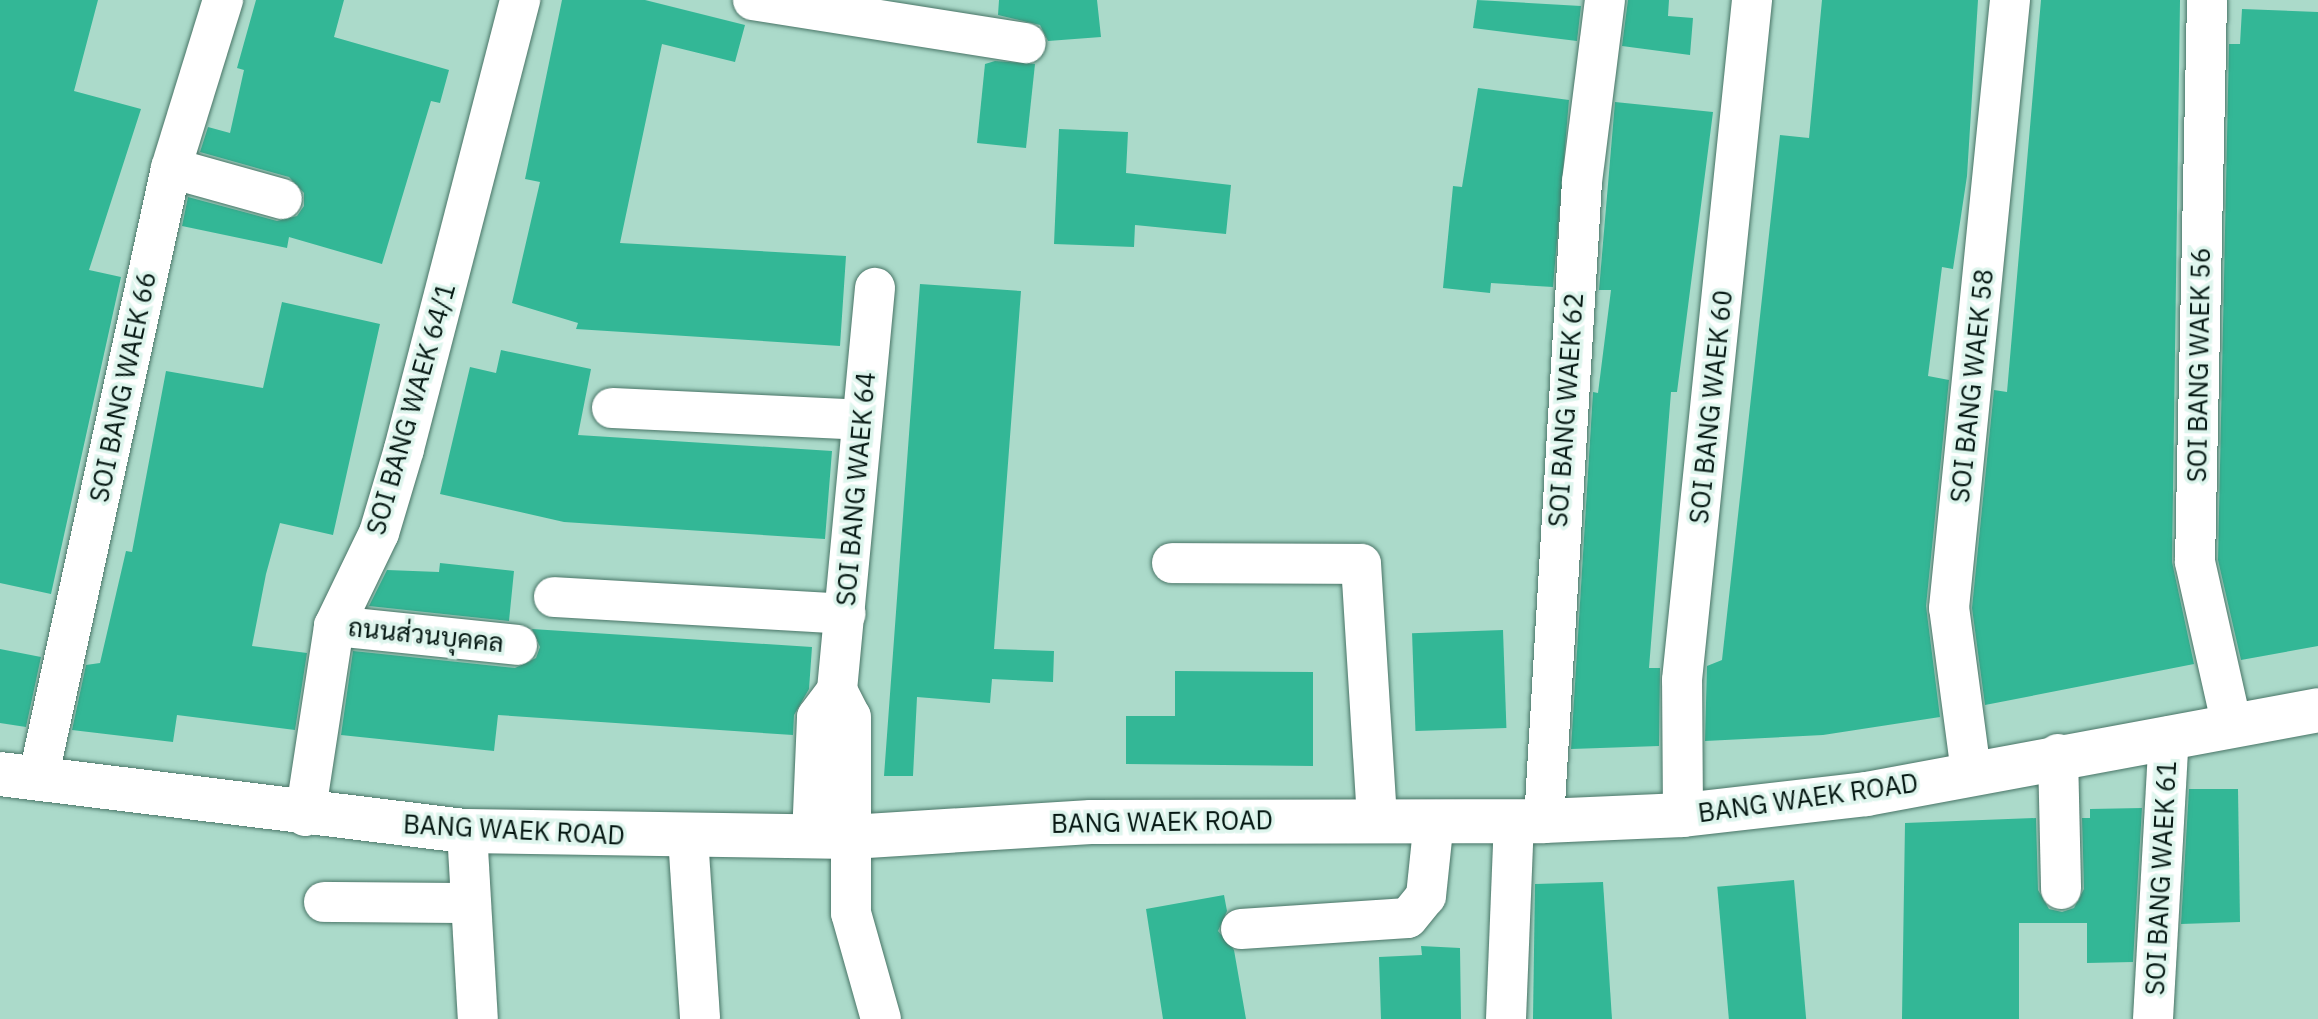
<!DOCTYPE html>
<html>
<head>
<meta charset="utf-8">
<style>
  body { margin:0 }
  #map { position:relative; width:2318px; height:1019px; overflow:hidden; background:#abdaca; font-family:"IBM Plex Sans",Sarabun,sans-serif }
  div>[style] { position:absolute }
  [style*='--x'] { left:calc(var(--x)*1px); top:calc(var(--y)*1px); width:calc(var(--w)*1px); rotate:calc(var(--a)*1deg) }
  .building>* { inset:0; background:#33b796; transform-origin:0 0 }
  .roads { filter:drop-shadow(0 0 2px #497567) drop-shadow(0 0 2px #497567) }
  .minor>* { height:40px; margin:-20px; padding:0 20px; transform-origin:20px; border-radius:20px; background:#fff }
  .major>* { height:44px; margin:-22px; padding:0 22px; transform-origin:22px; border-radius:22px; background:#fff }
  span { translate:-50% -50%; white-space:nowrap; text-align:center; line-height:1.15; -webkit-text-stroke:7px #def5ed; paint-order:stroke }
  .street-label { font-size:26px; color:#061813 }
</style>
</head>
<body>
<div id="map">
  <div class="building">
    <i style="clip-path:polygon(0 0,98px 0,74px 91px,141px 109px,89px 270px,121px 277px,51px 594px,0 583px)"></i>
    <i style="clip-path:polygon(256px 0,344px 0,334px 37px,449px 70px,440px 103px,431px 101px,382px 264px,289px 237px,287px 248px,182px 226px,188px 197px,277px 221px,297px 216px,304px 206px,304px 193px,289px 177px,200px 152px,208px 127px,230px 133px,244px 70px,237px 68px)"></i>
    <i style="clip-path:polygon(562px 0,645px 0,745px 25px,735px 62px,662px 44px,620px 243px,846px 256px,840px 346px,576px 329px,578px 323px,512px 303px,540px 182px,525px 179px)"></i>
    <i style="clip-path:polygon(999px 0,1097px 0,1101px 37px,1048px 41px,1040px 25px,998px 15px)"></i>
    <i style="clip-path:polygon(1477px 0,1581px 6px,1577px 41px,1473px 28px)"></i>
    <i style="clip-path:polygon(1628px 0,1669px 0,1668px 16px,1693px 18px,1690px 55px,1622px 46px)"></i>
    <i style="clip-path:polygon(1822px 0,1978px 0,1967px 176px,1953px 269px,1942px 267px,1928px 376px,1949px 380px,1926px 606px,1940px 717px,1823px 735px,1705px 741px,1707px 666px,1722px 660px,1780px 135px,1809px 138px)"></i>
    <i style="clip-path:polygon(2041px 0,2180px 0,2172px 562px,2194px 664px,1985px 705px,1972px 608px,1994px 390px,2007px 392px)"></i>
    <i style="clip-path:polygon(2242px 9px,2318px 12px,2318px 646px,2241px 660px,2218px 560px,2229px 44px,2240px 44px)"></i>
    <i style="clip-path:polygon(995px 61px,1035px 64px,1026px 148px,977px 143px,985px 64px)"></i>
    <i style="clip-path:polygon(1478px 88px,1569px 100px,1553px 287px,1491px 283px,1490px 293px,1443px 288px,1453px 186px,1462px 187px)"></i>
    <i style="clip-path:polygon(1615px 102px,1713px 112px,1677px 392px,1671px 392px,1649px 668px,1660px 668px,1659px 746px,1571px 749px,1593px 392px,1598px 393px,1611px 290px,1599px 290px)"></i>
    <i style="clip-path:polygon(1059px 129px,1128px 132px,1126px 173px,1231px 185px,1226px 234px,1135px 225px,1134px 247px,1054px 244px)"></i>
    <i style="clip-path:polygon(920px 284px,1021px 291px,994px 649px,1054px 651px,1053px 682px,992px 679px,990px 703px,917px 697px,913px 776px,884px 776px)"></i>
    <i style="clip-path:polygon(282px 302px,380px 324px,333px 535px,280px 523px,266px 574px,252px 646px,307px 653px,295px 730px,177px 715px,173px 742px,72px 730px,86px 665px,100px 663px,126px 551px,132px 552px,166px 371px,263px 388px)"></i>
    <i style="clip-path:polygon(501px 350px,591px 369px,578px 435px,832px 451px,825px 539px,564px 522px,440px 494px,470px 367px,496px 373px)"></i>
    <i style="clip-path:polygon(440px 563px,514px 571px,509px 621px,369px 606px,387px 570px,439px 572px)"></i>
    <i style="clip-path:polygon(532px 629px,812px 647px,809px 689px,794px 715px,793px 735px,498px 715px,494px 751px,341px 735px,353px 651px,515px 668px,536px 658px,540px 647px)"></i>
    <i style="left:1503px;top:630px;width:98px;height:91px;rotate:88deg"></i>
    <i style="clip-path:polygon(0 649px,41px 657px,26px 727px,0 723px)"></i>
    <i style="clip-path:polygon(1175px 671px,1313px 672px,1313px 766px,1126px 764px,1126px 716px,1175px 716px)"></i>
    <i style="clip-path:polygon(2189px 789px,2238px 789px,2240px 922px,2181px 924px)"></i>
    <i style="clip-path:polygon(2142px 808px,2133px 962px,2087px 963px,2087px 923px,2019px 923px,2019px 1019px,1902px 1019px,1905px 823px,2036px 818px,2038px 890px,2049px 909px,2062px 912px,2074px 908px,2084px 889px,2082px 818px,2090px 818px,2090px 809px)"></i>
    <i style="left:1794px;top:880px;width:140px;height:77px;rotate:85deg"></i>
    <i style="clip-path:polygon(1603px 882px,1612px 1019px,1533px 1019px,1535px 884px)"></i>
    <i style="clip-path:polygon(1224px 895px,1227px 911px,1218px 931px,1234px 950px,1246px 1019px,1163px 1019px,1146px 909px)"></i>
    <i style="clip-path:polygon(1421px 946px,1460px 948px,1461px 1019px,1381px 1019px,1379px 957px,1422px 955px)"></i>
  </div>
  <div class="roads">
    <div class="minor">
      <i style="--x:753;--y:0;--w:276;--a:9"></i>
      <i style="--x:2207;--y:0;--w:562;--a:91.22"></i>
      <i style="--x:2195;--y:562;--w:168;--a:77.3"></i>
      <i style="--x:171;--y:168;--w:115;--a:15.6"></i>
      <i style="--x:612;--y:408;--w:250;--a:2.7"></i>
      <i style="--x:1172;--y:563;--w:189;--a:0.3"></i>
      <i style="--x:1361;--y:564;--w:256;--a:86.4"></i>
      <i style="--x:554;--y:597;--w:292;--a:3.3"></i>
      <i style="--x:334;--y:626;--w:184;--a:5.9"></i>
      <i style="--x:837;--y:690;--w:30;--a:63"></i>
      <i style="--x:851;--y:717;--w:196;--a:90"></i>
      <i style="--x:851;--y:913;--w:110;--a:74.2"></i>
      <i style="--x:2058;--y:754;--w:135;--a:88.7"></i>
      <i style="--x:1971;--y:772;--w:165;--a:-97.6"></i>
      <i style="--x:1949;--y:608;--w:611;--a:-84.27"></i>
      <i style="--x:38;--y:779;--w:625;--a:-77.72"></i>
      <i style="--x:171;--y:168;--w:176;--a:-72.8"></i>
      <i style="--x:1683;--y:815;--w:135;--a:-90.4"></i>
      <i style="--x:1682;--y:680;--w:684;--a:-84.12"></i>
      <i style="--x:305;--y:816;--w:192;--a:-81.3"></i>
      <i style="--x:334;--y:626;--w:103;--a:-64.2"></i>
      <i style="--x:379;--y:533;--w:88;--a:-73.4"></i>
      <i style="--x:404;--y:449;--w:464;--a:-75.5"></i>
      <i style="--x:1544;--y:821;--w:640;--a:-86.6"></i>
      <i style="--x:1582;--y:182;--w:183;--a:-82.8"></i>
      <i style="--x:467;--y:831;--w:188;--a:86.7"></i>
      <i style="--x:688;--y:837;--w:182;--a:86.2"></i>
      <i style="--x:812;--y:837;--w:120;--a:-87.6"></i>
      <i style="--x:817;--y:717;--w:34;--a:-53"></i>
      <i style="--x:837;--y:690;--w:404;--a:-84.6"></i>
      <i style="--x:324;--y:902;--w:147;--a:0.4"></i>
      <i style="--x:1241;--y:929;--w:167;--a:-3.8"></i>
      <i style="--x:1408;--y:918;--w:28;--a:-51"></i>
      <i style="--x:1426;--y:896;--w:76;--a:-84"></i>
      <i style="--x:1506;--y:1019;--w:197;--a:-87.7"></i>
      <i style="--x:2153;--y:1019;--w:283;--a:-86.8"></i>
    </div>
    <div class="major">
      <i style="--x:0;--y:774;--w:470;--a:7"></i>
      <i style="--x:467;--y:831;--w:384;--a:0.9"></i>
      <i style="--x:851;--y:837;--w:240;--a:-3.6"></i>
      <i style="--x:1091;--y:822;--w:453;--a:-0.1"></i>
      <i style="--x:1544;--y:821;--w:139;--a:-2.5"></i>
      <i style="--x:1683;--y:815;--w:184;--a:-6.5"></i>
      <i style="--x:1866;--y:794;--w:460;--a:-10.5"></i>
    </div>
  </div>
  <div class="street-label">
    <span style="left:2199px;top:365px;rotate:-89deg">SOI BANG WAEK 56</span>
    <span style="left:1972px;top:386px;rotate:-84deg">SOI BANG WAEK 58</span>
    <span style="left:123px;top:387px;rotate:-78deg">SOI BANG WAEK 66</span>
    <span style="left:1711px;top:407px;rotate:-84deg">SOI BANG WAEK 60</span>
    <span style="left:411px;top:409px;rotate:-74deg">SOI BANG WAEK 64/1</span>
    <span style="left:1566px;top:410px;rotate:-86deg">SOI BANG WAEK 62</span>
    <span style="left:856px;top:489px;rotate:-85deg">SOI BANG WAEK 64</span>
    <span style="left:426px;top:635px;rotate:6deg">ถนนส่วนบุคคล</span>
    <span style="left:1808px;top:798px;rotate:-8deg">BANG WAEK ROAD</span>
    <span style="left:1162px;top:822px;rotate:-1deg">BANG WAEK ROAD</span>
    <span style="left:514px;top:830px;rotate:3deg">BANG WAEK ROAD</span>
    <span style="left:2161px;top:878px;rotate:-87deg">SOI BANG WAEK 61</span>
  </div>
</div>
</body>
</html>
